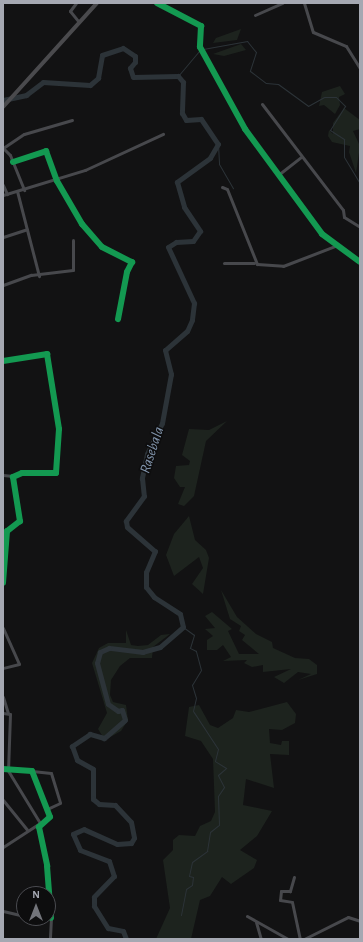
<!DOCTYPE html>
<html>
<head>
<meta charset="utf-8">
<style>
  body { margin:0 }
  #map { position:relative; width:363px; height:942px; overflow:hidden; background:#121213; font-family:"Alegreya Sans",sans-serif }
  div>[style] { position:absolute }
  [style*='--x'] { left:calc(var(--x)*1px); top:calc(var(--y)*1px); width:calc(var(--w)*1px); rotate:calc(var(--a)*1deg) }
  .green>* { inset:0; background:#1d231e }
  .stream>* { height:1px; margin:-0.5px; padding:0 0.5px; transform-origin:0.5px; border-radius:0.5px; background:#2c3338 }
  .river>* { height:5px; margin:-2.5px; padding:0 2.5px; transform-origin:2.5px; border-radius:2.5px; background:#2c3338 }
  .minor>* { height:3px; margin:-1.5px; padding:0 1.5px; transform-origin:1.5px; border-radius:1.5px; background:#47484c }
  .major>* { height:4px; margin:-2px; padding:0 2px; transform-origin:2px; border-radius:2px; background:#4a4a4d }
  .cycleway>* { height:6px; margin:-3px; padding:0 3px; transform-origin:3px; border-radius:3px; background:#139951 }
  span { translate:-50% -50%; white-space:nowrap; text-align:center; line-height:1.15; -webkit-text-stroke:3px #0d0d0e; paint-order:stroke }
  .water-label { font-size:15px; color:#8093aa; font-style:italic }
  .frame { position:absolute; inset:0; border:4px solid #a5a8b2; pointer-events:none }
  .north { position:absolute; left:16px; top:886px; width:40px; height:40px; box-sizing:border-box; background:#0d0d0e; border:1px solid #4a4b50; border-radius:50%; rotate:0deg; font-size:11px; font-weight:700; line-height:16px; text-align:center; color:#a5a8b2 }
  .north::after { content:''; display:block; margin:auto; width:14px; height:18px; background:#72747a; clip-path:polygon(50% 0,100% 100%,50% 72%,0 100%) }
</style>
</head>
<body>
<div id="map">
  <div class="green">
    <i style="clip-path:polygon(241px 29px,237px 40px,213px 43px,216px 38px)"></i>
    <i style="clip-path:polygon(241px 44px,246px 50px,224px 56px,213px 54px)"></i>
    <i style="clip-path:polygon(340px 86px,345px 94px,339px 97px,340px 105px,335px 114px,324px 105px,319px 106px,322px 92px)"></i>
    <i style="clip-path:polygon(344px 108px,360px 120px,360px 129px,353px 131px,360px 146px,356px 173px,349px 152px,350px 146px,332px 142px,328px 136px,329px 130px,333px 134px,333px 123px)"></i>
    <i style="clip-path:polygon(227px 421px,206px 441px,194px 496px,184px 506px,178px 504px,185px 487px,180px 487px,174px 478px,176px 466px,189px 465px,190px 461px,182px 455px,189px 429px,209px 430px)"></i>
    <i style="clip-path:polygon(189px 516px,195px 540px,206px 550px,209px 558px,203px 594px,192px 584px,203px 568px,199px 557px,174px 576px,166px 555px,174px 534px)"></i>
    <i style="clip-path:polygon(221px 590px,237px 617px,256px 634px,272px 642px,273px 648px,295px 658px,309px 659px,317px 665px,317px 674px,298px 680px,311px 674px,298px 672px,284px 683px,274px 677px,291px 669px,263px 672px,263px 665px,252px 667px,244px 663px,247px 660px,223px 661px,231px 657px,223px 645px,217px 650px,207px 650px,207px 640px,213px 636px,205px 629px,215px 628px,205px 616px,212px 612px,232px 629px,228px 631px,239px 654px,259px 654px,242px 640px,245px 635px,239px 631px,241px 626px,230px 619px)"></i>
    <i style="clip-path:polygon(126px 630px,131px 645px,138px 646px,148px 645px,161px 635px,170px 634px,153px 647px,152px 658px,130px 658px,120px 666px,111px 680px,110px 695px,113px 702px,126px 705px,128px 720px,121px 731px,105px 740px,98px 729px,107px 713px,92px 663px,99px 648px,108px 643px,126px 643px)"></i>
    <i style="clip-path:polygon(287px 702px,296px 714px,295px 723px,282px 730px,269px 729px,270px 743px,281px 745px,282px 741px,289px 741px,289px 755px,270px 754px,274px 788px,246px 779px,243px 805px,272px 811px,257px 836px,240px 850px,257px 860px,254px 868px,231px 884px,222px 877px,210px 896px,200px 900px,191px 939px,156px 939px,170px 908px,163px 860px,173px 850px,173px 840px,179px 835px,195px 836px,200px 826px,211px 821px,215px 812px,213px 759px,201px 741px,185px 736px,189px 707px,199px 705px,210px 725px,218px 728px,233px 718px,236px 710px,249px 712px)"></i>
  </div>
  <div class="stream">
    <i style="--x:203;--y:49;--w:45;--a:-10.3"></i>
    <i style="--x:247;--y:41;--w:14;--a:51"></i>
    <i style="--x:256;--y:52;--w:20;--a:108"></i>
    <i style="--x:250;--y:71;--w:20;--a:37"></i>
    <i style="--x:266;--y:83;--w:12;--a:5"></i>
    <i style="--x:278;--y:84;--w:37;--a:36"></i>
    <i style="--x:308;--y:106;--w:18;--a:-29"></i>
    <i style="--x:324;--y:97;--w:12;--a:0"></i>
    <i style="--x:336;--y:97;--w:13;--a:45"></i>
    <i style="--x:345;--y:106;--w:28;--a:122"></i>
    <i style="--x:330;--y:130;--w:17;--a:33"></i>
    <i style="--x:344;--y:139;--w:18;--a:90"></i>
    <i style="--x:344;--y:157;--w:31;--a:59"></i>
    <i style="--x:178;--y:76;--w:34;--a:-50"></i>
    <i style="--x:218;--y:144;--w:20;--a:87"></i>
    <i style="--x:219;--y:164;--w:28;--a:60"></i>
    <i style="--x:181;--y:915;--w:26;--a:-79"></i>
    <i style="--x:186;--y:889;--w:7;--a:-34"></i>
    <i style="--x:192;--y:885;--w:8;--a:-83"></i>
    <i style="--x:193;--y:877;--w:4;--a:-166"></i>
    <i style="--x:189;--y:876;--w:14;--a:-78"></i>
    <i style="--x:192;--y:862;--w:19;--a:-36"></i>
    <i style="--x:207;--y:851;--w:19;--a:-81"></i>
    <i style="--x:210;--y:832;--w:11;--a:-38"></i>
    <i style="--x:219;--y:825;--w:29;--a:-92"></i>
    <i style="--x:218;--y:796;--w:11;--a:-56"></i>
    <i style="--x:224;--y:787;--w:13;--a:-117"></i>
    <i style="--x:218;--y:775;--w:11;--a:-41"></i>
    <i style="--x:226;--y:768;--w:13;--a:-148"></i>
    <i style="--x:215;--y:761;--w:12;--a:-76"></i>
    <i style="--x:218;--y:749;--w:45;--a:-123.3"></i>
    <i style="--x:193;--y:711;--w:13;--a:-77"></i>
    <i style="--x:196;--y:698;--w:14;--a:-107"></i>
    <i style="--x:192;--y:685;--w:17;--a:-59"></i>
    <i style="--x:201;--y:670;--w:20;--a:-105"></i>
    <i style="--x:196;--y:651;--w:7;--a:-153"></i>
    <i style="--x:190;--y:648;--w:14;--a:-73"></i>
    <i style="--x:194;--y:635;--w:14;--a:-144"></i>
  </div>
  <div class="river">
    <i style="--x:3;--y:100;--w:24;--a:-12"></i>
    <i style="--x:26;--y:95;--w:21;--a:-37"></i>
    <i style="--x:43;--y:82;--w:47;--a:3.7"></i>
    <i style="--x:90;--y:85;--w:11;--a:-41"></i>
    <i style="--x:98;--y:78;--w:23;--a:-80"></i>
    <i style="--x:102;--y:55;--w:22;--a:-18"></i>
    <i style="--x:123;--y:48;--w:14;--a:34"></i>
    <i style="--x:135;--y:56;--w:6;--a:90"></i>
    <i style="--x:135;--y:62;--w:8;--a:130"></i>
    <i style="--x:130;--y:68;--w:9;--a:72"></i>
    <i style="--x:133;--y:77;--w:45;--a:-1.3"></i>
    <i style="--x:178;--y:76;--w:8;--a:50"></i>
    <i style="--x:183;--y:82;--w:31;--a:92"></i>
    <i style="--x:182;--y:113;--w:8;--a:60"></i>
    <i style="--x:186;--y:120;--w:15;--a:-4"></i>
    <i style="--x:201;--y:119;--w:30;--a:56"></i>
    <i style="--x:218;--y:144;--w:16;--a:120"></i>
    <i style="--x:210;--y:158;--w:41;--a:144"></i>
    <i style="--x:177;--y:182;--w:26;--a:74"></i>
    <i style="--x:184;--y:207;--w:29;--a:56"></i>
    <i style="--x:200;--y:231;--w:12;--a:125"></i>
    <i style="--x:193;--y:241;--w:17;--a:177"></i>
    <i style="--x:176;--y:242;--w:9;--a:148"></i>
    <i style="--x:168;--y:247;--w:62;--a:65.1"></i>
    <i style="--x:194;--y:303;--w:17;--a:97"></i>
    <i style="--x:192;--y:320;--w:12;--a:114"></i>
    <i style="--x:187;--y:331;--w:29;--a:139"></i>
    <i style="--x:165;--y:350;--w:25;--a:76"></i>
    <i style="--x:171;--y:374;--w:50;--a:100.4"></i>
    <i style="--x:162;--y:423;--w:34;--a:116"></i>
    <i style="--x:147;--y:454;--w:25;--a:102"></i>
    <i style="--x:142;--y:478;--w:18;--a:84"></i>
    <i style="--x:144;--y:496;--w:31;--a:126"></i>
    <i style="--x:126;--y:521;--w:6;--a:81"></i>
    <i style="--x:127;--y:527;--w:37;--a:41"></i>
    <i style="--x:155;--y:551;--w:23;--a:113"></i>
    <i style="--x:146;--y:572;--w:15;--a:90"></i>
    <i style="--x:146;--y:587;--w:13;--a:51"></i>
    <i style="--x:154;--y:597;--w:31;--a:33"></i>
    <i style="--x:180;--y:614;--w:13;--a:77"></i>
    <i style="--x:183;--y:627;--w:30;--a:139"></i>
    <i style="--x:160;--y:647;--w:18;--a:164"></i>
    <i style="--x:143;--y:652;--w:34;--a:-173"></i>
    <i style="--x:109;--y:648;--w:10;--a:156"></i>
    <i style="--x:100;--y:652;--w:11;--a:105"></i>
    <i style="--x:97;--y:663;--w:42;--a:75"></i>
    <i style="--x:108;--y:704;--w:12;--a:35"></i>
    <i style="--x:118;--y:711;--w:4;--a:-14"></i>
    <i style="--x:122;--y:710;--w:10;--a:73"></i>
    <i style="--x:125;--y:720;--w:28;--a:139"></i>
    <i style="--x:104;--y:738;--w:15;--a:-164"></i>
    <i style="--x:90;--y:734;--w:22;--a:146"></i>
    <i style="--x:72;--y:746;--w:15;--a:70"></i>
    <i style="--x:77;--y:760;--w:18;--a:29"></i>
    <i style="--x:93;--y:769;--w:30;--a:90"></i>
    <i style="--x:93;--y:799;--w:8;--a:40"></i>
    <i style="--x:99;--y:804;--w:16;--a:4"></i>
    <i style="--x:115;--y:805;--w:23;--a:47"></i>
    <i style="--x:131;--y:822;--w:16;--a:79"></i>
    <i style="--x:134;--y:838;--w:6;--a:121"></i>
    <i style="--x:131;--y:843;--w:14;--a:176"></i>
    <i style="--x:117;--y:844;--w:36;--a:-156"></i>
    <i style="--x:84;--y:829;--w:12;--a:156"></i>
    <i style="--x:73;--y:834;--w:17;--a:66"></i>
    <i style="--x:80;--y:850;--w:31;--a:21"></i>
    <i style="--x:109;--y:861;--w:16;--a:72"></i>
    <i style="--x:114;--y:876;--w:29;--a:134"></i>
    <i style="--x:94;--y:897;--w:9;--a:90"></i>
    <i style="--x:94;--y:906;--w:26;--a:58"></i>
    <i style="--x:108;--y:928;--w:15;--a:11"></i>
    <i style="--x:123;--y:931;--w:9;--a:69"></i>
  </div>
  <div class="minor">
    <i style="--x:76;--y:3;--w:10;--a:127"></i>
    <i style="--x:70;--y:11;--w:14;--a:51"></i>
    <i style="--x:157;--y:3;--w:50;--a:27.6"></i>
    <i style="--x:201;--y:26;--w:21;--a:93"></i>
    <i style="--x:200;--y:47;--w:94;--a:61.2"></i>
    <i style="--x:245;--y:129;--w:130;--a:53.7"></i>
    <i style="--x:322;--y:234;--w:47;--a:36.4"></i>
    <i style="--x:304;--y:3;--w:30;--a:73"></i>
    <i style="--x:313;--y:32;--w:36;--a:23"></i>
    <i style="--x:346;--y:46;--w:26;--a:58"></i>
    <i style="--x:255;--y:15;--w:30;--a:-24"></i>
    <i style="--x:262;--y:104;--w:133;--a:52.6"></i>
    <i style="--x:343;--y:210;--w:7;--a:82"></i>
    <i style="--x:344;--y:217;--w:19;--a:32"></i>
    <i style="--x:3;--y:148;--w:25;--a:-34"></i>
    <i style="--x:24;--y:134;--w:50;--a:-16.3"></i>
    <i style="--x:3;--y:148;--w:10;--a:45"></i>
    <i style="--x:10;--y:155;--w:38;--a:68"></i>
    <i style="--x:13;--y:162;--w:35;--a:-18"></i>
    <i style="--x:46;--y:151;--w:32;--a:70"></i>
    <i style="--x:57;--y:181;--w:50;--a:59.8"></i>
    <i style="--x:82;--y:224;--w:30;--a:49"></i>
    <i style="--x:102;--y:247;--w:34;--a:27"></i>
    <i style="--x:132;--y:262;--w:11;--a:117"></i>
    <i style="--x:127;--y:272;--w:48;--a:100.8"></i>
    <i style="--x:278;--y:175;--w:29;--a:-38"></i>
    <i style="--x:3;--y:185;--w:10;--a:66"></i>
    <i style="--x:222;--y:187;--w:5;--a:22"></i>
    <i style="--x:227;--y:189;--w:81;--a:68.2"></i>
    <i style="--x:257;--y:264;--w:26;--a:4"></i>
    <i style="--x:283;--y:266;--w:56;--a:-21"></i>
    <i style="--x:17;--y:191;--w:88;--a:75.5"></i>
    <i style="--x:3;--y:195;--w:86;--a:-17"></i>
    <i style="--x:85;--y:170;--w:86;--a:-24.8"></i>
    <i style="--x:3;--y:237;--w:25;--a:-18"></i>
    <i style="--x:224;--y:263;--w:30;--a:0"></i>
    <i style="--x:3;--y:285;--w:30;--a:-20"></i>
    <i style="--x:31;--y:275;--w:42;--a:-6.8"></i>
    <i style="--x:73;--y:270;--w:30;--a:-90"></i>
    <i style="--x:3;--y:361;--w:45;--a:-9"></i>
    <i style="--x:47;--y:354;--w:76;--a:80.9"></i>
    <i style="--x:59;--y:429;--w:44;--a:93.9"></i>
    <i style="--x:56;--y:473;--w:34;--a:180"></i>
    <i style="--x:22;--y:473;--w:10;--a:156"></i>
    <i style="--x:13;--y:477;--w:45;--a:81"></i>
    <i style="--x:20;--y:521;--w:16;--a:142"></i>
    <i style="--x:7;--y:531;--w:52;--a:94.4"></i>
    <i style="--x:3;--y:475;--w:10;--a:6"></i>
    <i style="--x:3;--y:628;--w:39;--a:66"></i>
    <i style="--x:19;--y:664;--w:16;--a:166"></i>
    <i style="--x:3;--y:697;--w:17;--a:73"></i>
    <i style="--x:3;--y:713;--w:7;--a:8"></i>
    <i style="--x:10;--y:714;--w:56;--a:92"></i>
    <i style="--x:3;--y:769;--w:29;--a:4"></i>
    <i style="--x:32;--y:771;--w:49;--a:68.6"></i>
    <i style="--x:50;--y:817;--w:15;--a:138"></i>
    <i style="--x:39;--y:827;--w:40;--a:78"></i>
    <i style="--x:47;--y:866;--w:52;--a:85.6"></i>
    <i style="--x:32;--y:771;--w:19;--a:6"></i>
    <i style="--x:51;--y:773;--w:31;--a:73"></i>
    <i style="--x:60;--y:803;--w:14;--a:155"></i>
    <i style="--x:3;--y:800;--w:38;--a:51"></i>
    <i style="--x:3;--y:847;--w:44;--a:-33"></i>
    <i style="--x:40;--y:823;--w:63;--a:-121.4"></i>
    <i style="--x:294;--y:877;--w:15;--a:106"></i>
    <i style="--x:290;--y:891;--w:9;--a:180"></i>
    <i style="--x:281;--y:891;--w:9;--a:96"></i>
    <i style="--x:280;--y:900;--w:12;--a:9"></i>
    <i style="--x:292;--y:902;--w:38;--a:78"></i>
    <i style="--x:3;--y:911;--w:22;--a:13"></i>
    <i style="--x:247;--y:916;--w:47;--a:29.3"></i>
    <i style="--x:41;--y:918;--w:10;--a:0"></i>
    <i style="--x:51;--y:918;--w:21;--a:93"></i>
    <i style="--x:256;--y:922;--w:18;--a:74"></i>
    <i style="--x:304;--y:939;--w:49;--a:-26.6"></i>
    <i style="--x:348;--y:917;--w:13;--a:18"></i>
  </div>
  <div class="major">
    <i style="--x:3;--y:107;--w:140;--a:-47.9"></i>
  </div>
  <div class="cycleway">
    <i style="--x:157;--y:3;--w:50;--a:27.6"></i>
    <i style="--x:201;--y:26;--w:21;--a:93"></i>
    <i style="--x:200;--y:47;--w:94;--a:61.2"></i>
    <i style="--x:245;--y:129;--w:130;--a:53.7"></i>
    <i style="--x:322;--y:234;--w:47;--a:36.4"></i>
    <i style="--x:13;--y:162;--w:35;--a:-18"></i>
    <i style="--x:46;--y:151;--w:32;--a:70"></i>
    <i style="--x:57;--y:181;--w:50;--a:59.8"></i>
    <i style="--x:82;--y:224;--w:30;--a:49"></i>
    <i style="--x:102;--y:247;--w:34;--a:27"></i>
    <i style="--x:132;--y:262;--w:11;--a:117"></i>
    <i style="--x:127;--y:272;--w:48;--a:100.8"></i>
    <i style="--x:3;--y:361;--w:45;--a:-9"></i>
    <i style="--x:47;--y:354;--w:76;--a:80.9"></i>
    <i style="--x:59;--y:429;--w:44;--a:93.9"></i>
    <i style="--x:56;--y:473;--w:34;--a:180"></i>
    <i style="--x:22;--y:473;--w:10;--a:156"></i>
    <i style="--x:13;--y:477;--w:45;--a:81"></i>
    <i style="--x:20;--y:521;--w:16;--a:142"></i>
    <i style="--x:7;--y:531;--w:52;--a:94.4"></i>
    <i style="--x:3;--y:769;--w:29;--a:4"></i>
    <i style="--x:32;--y:771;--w:49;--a:68.6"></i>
    <i style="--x:50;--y:817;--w:15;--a:138"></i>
    <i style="--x:39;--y:827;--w:40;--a:78"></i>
    <i style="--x:47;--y:866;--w:52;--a:85.6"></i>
  </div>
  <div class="water-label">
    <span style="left:152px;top:450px;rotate:-72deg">Rasebala</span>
  </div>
  <div class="frame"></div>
  <div class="north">N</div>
</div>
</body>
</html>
